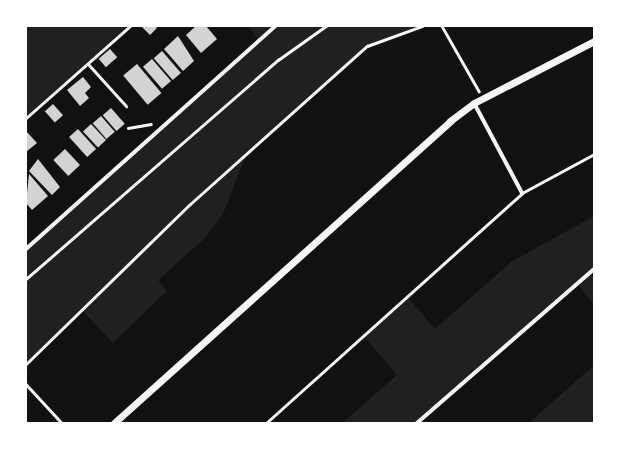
<!DOCTYPE html>
<html>
<head>
<meta charset="utf-8">
<style>
  body { margin:0 }
  #map { position:relative; width:620px; height:449px; overflow:hidden; background:#111; font-family:"Golos Text",sans-serif }
  div>[style] { position:absolute }
  [style*='--x'] { left:calc(var(--x)*1px); top:calc(var(--y)*1px); width:calc(var(--w)*1px); rotate:calc(var(--a)*1deg) }
  .green>* { inset:0; background:#202020 }
  .building>* { inset:0; background:#d3d3d3; transform-origin:0 0 }
  .path>* { height:2.5px; margin:-1.25px; padding:0 1.25px; transform-origin:1.25px; border-radius:1.25px; background:#f5f5f5 }
  .service>* { height:3px; margin:-1.5px; padding:0 1.5px; transform-origin:1.5px; border-radius:1.5px; background:#f5f5f5 }
  .minor>* { height:4px; margin:-2px; padding:0 2px; transform-origin:2px; border-radius:2px; background:#f5f5f5 }
  .tertiary>* { height:7px; margin:-3.5px; padding:0 3.5px; transform-origin:3.5px; border-radius:3.5px; background:#f5f5f5 }
  span { translate:-50% -50%; white-space:nowrap; text-align:center; line-height:1.15; -webkit-text-stroke:3px #fff; paint-order:stroke }
  .frame { position:absolute; inset:0; border:27px solid #fff; pointer-events:none }
</style>
</head>
<body>
<div id="map">
  <div class="green">
    <i style="clip-path:polygon(26px 26px,130px 26px,26px 118px)"></i>
    <i style="clip-path:polygon(247px 26px,422px 26px,367px 46px,247px 153px,223px 214px,205px 238px,158px 280px,167px 291px,113px 343px,82px 310px,26px 364px,26px 249px,259px 40px)"></i>
    <i style="clip-path:polygon(594px 216px,594px 304px,576px 283px,417px 423px,342px 423px,397px 375px,363px 335px,407px 296px,435px 329px,511px 262px)"></i>
    <i style="clip-path:polygon(594px 365px,594px 423px,529px 423px)"></i>
  </div>
  <div class="building">
    <i style="clip-path:polygon(141px 26px,155px 26px,157px 28px,150px 35px)"></i>
    <i style="clip-path:polygon(196px 26px,206px 26px,217px 39px,201px 53px,186px 35px)"></i>
    <i style="clip-path:polygon(178px 36px,194px 61px,183px 71px,164px 49px)"></i>
    <i style="left:110px;top:49px;width:11px;height:15px;rotate:49deg"></i>
    <i style="left:162px;top:51px;width:29px;height:11px;rotate:49deg"></i>
    <i style="left:152px;top:59px;width:29px;height:12px;rotate:49deg"></i>
    <i style="left:137px;top:64px;width:38px;height:18px;rotate:50deg"></i>
    <i style="clip-path:polygon(83px 77px,91px 87px,85px 93px,89px 98px,80px 106px,67px 90px)"></i>
    <i style="left:53px;top:104px;width:15px;height:11px;rotate:48deg"></i>
    <i style="left:111px;top:108px;width:21px;height:11px;rotate:49deg"></i>
    <i style="left:101px;top:116px;width:21px;height:11px;rotate:49deg"></i>
    <i style="left:91px;top:124px;width:22px;height:11px;rotate:47deg"></i>
    <i style="left:78px;top:129px;width:27px;height:12px;rotate:48deg"></i>
    <i style="clip-path:polygon(26px 131px,37px 143px,26px 152px)"></i>
    <i style="left:65px;top:149px;width:22px;height:16px;rotate:47deg"></i>
    <i style="clip-path:polygon(38px 159px,60px 187px,52px 195px,29px 171px)"></i>
    <i style="clip-path:polygon(29px 174px,48px 196px,32px 210px,26px 203px)"></i>
  </div>
  <div class="path">
    <i style="--x:442;--y:26;--w:75;--a:60.4"></i>
    <i style="--x:128;--y:128;--w:23;--a:-10"></i>
    <i style="--x:26;--y:279;--w:334;--a:-41"></i>
    <i style="--x:278;--y:60;--w:59;--a:-35.3"></i>
    <i style="--x:26;--y:384;--w:53;--a:47.3"></i>
  </div>
  <div class="service">
    <i style="--x:88;--y:64;--w:57;--a:47.9"></i>
    <i style="--x:26;--y:118;--w:139;--a:-41.5"></i>
    <i style="--x:26;--y:364;--w:228;--a:-44.3"></i>
    <i style="--x:189;--y:205;--w:239;--a:-41.8"></i>
    <i style="--x:367;--y:46;--w:59;--a:-20"></i>
    <i style="--x:266;--y:423;--w:344;--a:-41.9"></i>
    <i style="--x:522;--y:193;--w:82;--a:-28.4"></i>
  </div>
  <div class="minor">
    <i style="--x:474;--y:103;--w:102;--a:61.9"></i>
    <i style="--x:26;--y:249;--w:334;--a:-41.8"></i>
    <i style="--x:417;--y:423;--w:235;--a:-41"></i>
  </div>
  <div class="tertiary">
    <i style="--x:114;--y:423;--w:452;--a:-41.9"></i>
    <i style="--x:450;--y:121;--w:30;--a:-37"></i>
    <i style="--x:474;--y:103;--w:135;--a:-27.3"></i>
  </div>
  <div class="frame"></div>
</div>
</body>
</html>
